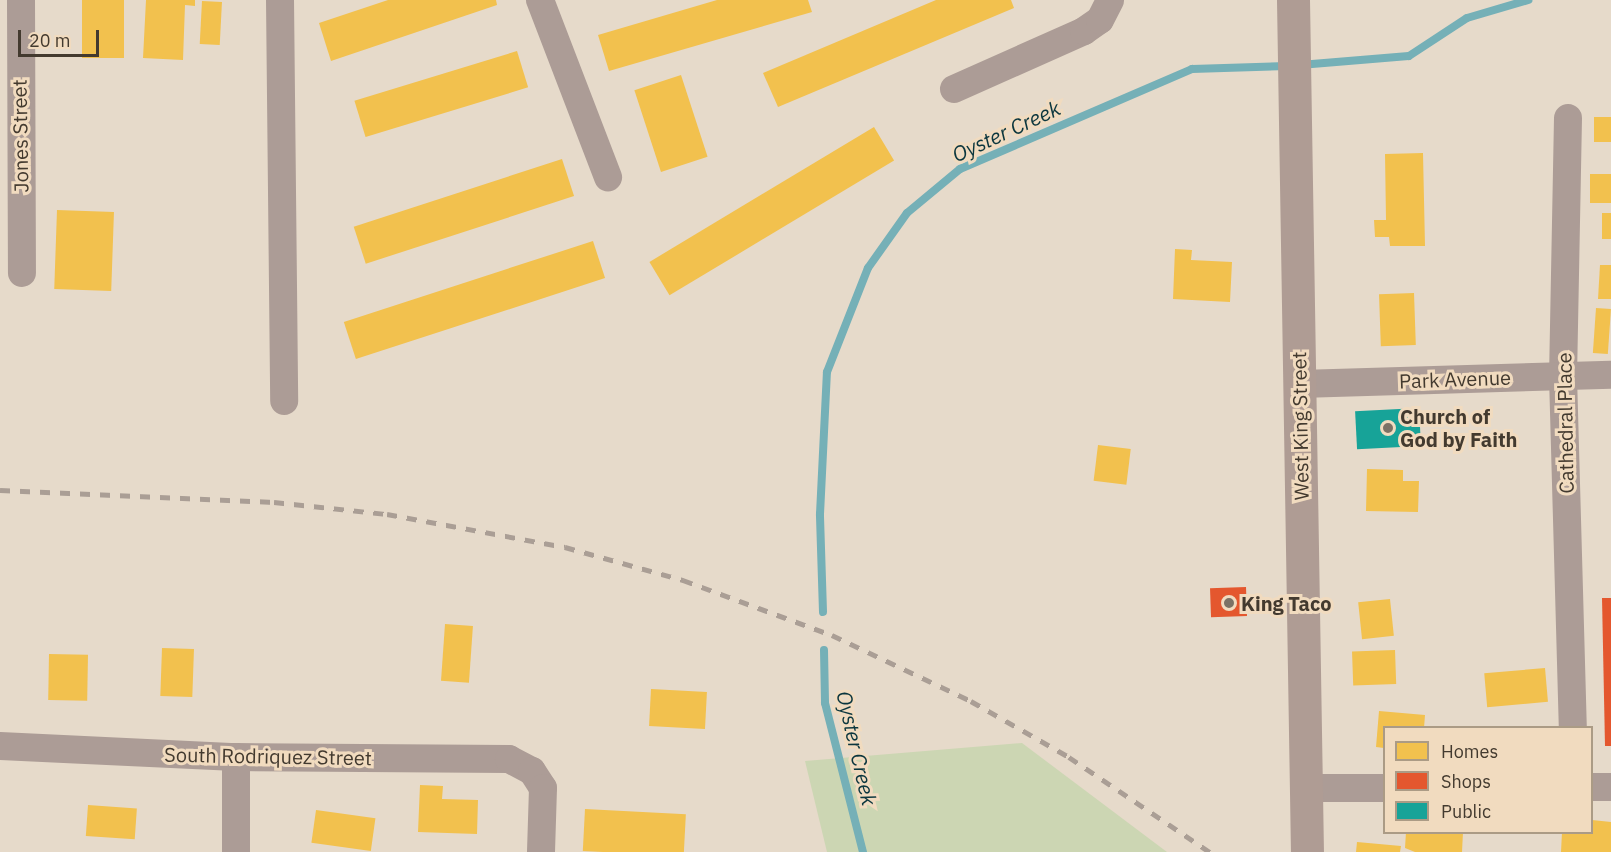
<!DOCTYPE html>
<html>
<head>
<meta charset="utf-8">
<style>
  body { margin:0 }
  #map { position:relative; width:1611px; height:852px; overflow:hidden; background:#e6daca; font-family:"IBM Plex Sans",sans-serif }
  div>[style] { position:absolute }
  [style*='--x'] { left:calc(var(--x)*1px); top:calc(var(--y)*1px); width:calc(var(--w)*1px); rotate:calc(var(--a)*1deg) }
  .green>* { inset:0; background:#ccd6b3 }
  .homes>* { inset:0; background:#f2c14e; transform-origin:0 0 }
  .shops>* { inset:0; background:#e4572e; transform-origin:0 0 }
  .public>* { inset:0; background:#17a398; transform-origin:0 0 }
  .stream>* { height:8px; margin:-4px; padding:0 4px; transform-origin:4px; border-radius:4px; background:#75b0b7 }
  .minor>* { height:28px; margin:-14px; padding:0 14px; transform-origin:14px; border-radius:14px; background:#ac9c96 }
  .major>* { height:33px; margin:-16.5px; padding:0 16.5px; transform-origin:16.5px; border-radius:16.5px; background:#af9c94 }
  .rail>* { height:4.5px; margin-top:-2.25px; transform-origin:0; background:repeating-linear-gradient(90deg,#aa9e95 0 10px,transparent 0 20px) }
  .dots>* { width:16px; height:16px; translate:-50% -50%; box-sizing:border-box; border:3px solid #f1dbbf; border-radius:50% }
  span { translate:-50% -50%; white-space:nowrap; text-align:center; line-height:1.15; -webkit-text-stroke:6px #f1dbbf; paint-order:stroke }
  .street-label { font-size:20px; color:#433a2f }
  .poi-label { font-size:20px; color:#433a2f; font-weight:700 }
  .left { translate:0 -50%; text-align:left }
  .water-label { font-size:21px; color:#0b363e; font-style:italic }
  .legend { position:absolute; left:1383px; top:726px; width:210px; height:108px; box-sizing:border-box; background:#f1dbbf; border:2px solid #ab9b85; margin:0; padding:8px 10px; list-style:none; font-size:18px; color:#433a2f }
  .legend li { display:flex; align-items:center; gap:12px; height:30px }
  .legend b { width:30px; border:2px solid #ab9b85 }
  .scale { position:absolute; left:18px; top:30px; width:81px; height:27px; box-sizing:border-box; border:3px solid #433a2f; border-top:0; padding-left:8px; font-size:18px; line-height:21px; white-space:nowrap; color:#433a2f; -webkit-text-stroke:4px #f1dbbf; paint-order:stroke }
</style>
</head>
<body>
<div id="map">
  <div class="green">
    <i style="clip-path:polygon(1022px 743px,1167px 852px,827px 852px,805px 761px)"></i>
  </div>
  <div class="homes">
    <i style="left:82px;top:0;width:42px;height:58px"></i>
    <i style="clip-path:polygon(146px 0,195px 0,195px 6px,185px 5px,183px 60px,143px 58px)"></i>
    <i style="clip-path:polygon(388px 0,496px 0,497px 5px,331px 61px,319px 23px)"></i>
    <i style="clip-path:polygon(717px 0,808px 0,812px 12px,609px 71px,598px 35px)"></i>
    <i style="clip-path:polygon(936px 0,1011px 0,1014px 8px,778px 107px,763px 73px)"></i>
    <i style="left:202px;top:1px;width:20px;height:43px;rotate:3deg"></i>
    <i style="left:517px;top:51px;width:38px;height:170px;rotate:73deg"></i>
    <i style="left:681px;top:75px;width:86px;height:49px;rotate:72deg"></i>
    <i style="left:1611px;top:117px;width:25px;height:17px;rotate:90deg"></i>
    <i style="left:874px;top:127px;width:39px;height:262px;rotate:59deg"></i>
    <i style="clip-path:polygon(1423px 153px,1425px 246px,1390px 246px,1389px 237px,1375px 237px,1374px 220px,1386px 220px,1385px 154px)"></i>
    <i style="left:562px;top:159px;width:39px;height:219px;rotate:72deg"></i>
    <i style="left:1590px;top:174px;width:21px;height:29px"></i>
    <i style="left:57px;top:210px;width:57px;height:79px;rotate:2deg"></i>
    <i style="left:1602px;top:213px;width:9px;height:26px"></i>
    <i style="left:593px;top:241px;width:39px;height:262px;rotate:72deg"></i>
    <i style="clip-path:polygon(1175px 249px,1192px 250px,1191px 260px,1232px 262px,1230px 302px,1173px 299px)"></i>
    <i style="clip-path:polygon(1600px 265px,1611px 265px,1611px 299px,1598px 299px)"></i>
    <i style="left:1414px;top:293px;width:52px;height:35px;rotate:88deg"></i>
    <i style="left:1596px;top:308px;width:15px;height:45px;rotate:4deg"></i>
    <i style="left:1098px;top:445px;width:33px;height:36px;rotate:7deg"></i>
    <i style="clip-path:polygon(1367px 469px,1403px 470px,1403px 481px,1419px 481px,1418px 512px,1366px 511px)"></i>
    <i style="left:1390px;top:599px;width:37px;height:32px;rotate:84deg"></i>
    <i style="left:445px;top:624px;width:28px;height:57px;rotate:4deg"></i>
    <i style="left:162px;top:648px;width:32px;height:48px;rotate:2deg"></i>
    <i style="left:1395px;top:650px;width:34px;height:43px;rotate:88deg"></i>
    <i style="left:49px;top:654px;width:39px;height:46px;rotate:1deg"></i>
    <i style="left:1545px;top:668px;width:34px;height:61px;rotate:85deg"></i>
    <i style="left:651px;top:689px;width:56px;height:37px;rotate:3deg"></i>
    <i style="clip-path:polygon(1379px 711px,1425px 715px,1424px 728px,1384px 728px,1384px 748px,1376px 747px)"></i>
    <i style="clip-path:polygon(420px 785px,443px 786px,442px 799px,478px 800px,477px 834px,418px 832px)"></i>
    <i style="left:88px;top:805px;width:49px;height:31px;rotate:4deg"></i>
    <i style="left:585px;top:809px;width:101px;height:42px;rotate:3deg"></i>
    <i style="left:316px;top:810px;width:60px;height:33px;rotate:8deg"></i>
    <i style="clip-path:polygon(1592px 820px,1611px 822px,1611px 852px,1561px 852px,1562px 832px,1592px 832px)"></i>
    <i style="clip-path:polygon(1406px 832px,1463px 832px,1462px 852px,1415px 852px,1405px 848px)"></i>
    <i style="clip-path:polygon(1357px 842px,1401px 846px,1400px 852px,1356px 852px)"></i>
  </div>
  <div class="shops">
    <i style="left:1246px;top:587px;width:29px;height:36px;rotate:88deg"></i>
    <i style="clip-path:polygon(1602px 598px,1611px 598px,1611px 746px,1605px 746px)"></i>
  </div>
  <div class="public">
    <i style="left:1419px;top:408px;width:38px;height:64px;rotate:87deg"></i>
  </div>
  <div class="stream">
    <i style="--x:1300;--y:65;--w:109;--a:-4.7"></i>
    <i style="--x:1409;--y:56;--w:69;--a:-33.2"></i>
    <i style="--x:1467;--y:18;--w:64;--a:-16.4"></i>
    <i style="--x:823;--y:612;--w:98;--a:-91.8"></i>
    <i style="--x:820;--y:514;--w:142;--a:-87.2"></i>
    <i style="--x:827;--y:372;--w:112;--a:-68.5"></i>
    <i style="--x:868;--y:268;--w:67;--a:-54.7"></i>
    <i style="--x:907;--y:213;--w:69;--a:-39.7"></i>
    <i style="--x:960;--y:169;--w:253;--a:-23.3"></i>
    <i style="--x:1192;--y:69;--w:95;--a:-1.8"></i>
    <i style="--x:824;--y:650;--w:53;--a:88.9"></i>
    <i style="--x:825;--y:703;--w:154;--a:75.7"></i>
  </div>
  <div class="minor">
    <i style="--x:21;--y:0;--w:273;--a:89.8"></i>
    <i style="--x:280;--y:0;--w:401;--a:89.4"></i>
    <i style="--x:540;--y:0;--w:190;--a:69"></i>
    <i style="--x:954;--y:89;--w:142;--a:-24"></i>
    <i style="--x:1084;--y:31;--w:19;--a:-35"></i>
    <i style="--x:1100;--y:20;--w:22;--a:-63"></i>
    <i style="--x:1568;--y:118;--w:258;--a:91.1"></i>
    <i style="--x:1563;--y:376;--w:352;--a:88.4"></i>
    <i style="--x:1300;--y:384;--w:311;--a:-1.7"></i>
    <i style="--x:0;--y:746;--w:236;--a:2.7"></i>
    <i style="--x:236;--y:757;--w:273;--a:0.4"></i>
    <i style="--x:509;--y:759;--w:26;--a:28"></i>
    <i style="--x:532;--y:771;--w:20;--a:57"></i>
    <i style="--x:543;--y:788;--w:64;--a:91.8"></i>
    <i style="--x:1592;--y:787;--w:19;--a:0"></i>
    <i style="--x:1306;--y:788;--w:78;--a:0"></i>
    <i style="--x:236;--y:852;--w:95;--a:-90"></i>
  </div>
  <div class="major">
    <i style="--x:1293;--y:0;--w:852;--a:89.06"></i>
  </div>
  <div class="rail">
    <i style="--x:0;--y:490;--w:274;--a:2.5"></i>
    <i style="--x:274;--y:502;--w:114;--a:6.1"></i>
    <i style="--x:387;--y:514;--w:181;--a:10.5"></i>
    <i style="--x:565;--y:547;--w:123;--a:15.6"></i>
    <i style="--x:683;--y:580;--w:159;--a:20.3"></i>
    <i style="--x:832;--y:635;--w:154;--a:25.4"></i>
    <i style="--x:971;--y:701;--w:113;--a:29.7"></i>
    <i style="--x:1069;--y:757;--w:170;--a:34"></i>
  </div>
  <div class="dots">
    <i style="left:1388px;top:428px;background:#7c7265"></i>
    <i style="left:1229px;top:603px;background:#7c7265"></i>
  </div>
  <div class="street-label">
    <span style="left:20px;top:136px;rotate:-91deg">Jones Street</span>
    <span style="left:1455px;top:379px;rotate:-2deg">Park Avenue</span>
    <span style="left:1565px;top:423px;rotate:-91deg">Cathedral Place</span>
    <span style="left:1300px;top:426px;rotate:-91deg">West King Street</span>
    <span style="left:268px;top:756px;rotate:1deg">South Rodriquez Street</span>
  </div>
  <div class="poi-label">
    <span class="left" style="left:1400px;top:428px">Church of<br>God by Faith</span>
    <span class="left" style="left:1241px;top:603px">King Taco</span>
  </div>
  <div class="water-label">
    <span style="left:1006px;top:131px;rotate:-25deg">Oyster Creek</span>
    <span style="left:857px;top:748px;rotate:77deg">Oyster Creek</span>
  </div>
  <ul class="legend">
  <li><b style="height:16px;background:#f2c14e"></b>Homes</li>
  <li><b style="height:16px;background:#e4572e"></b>Shops</li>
  <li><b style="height:16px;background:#17a398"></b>Public</li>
  </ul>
  <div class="scale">20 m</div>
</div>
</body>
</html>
